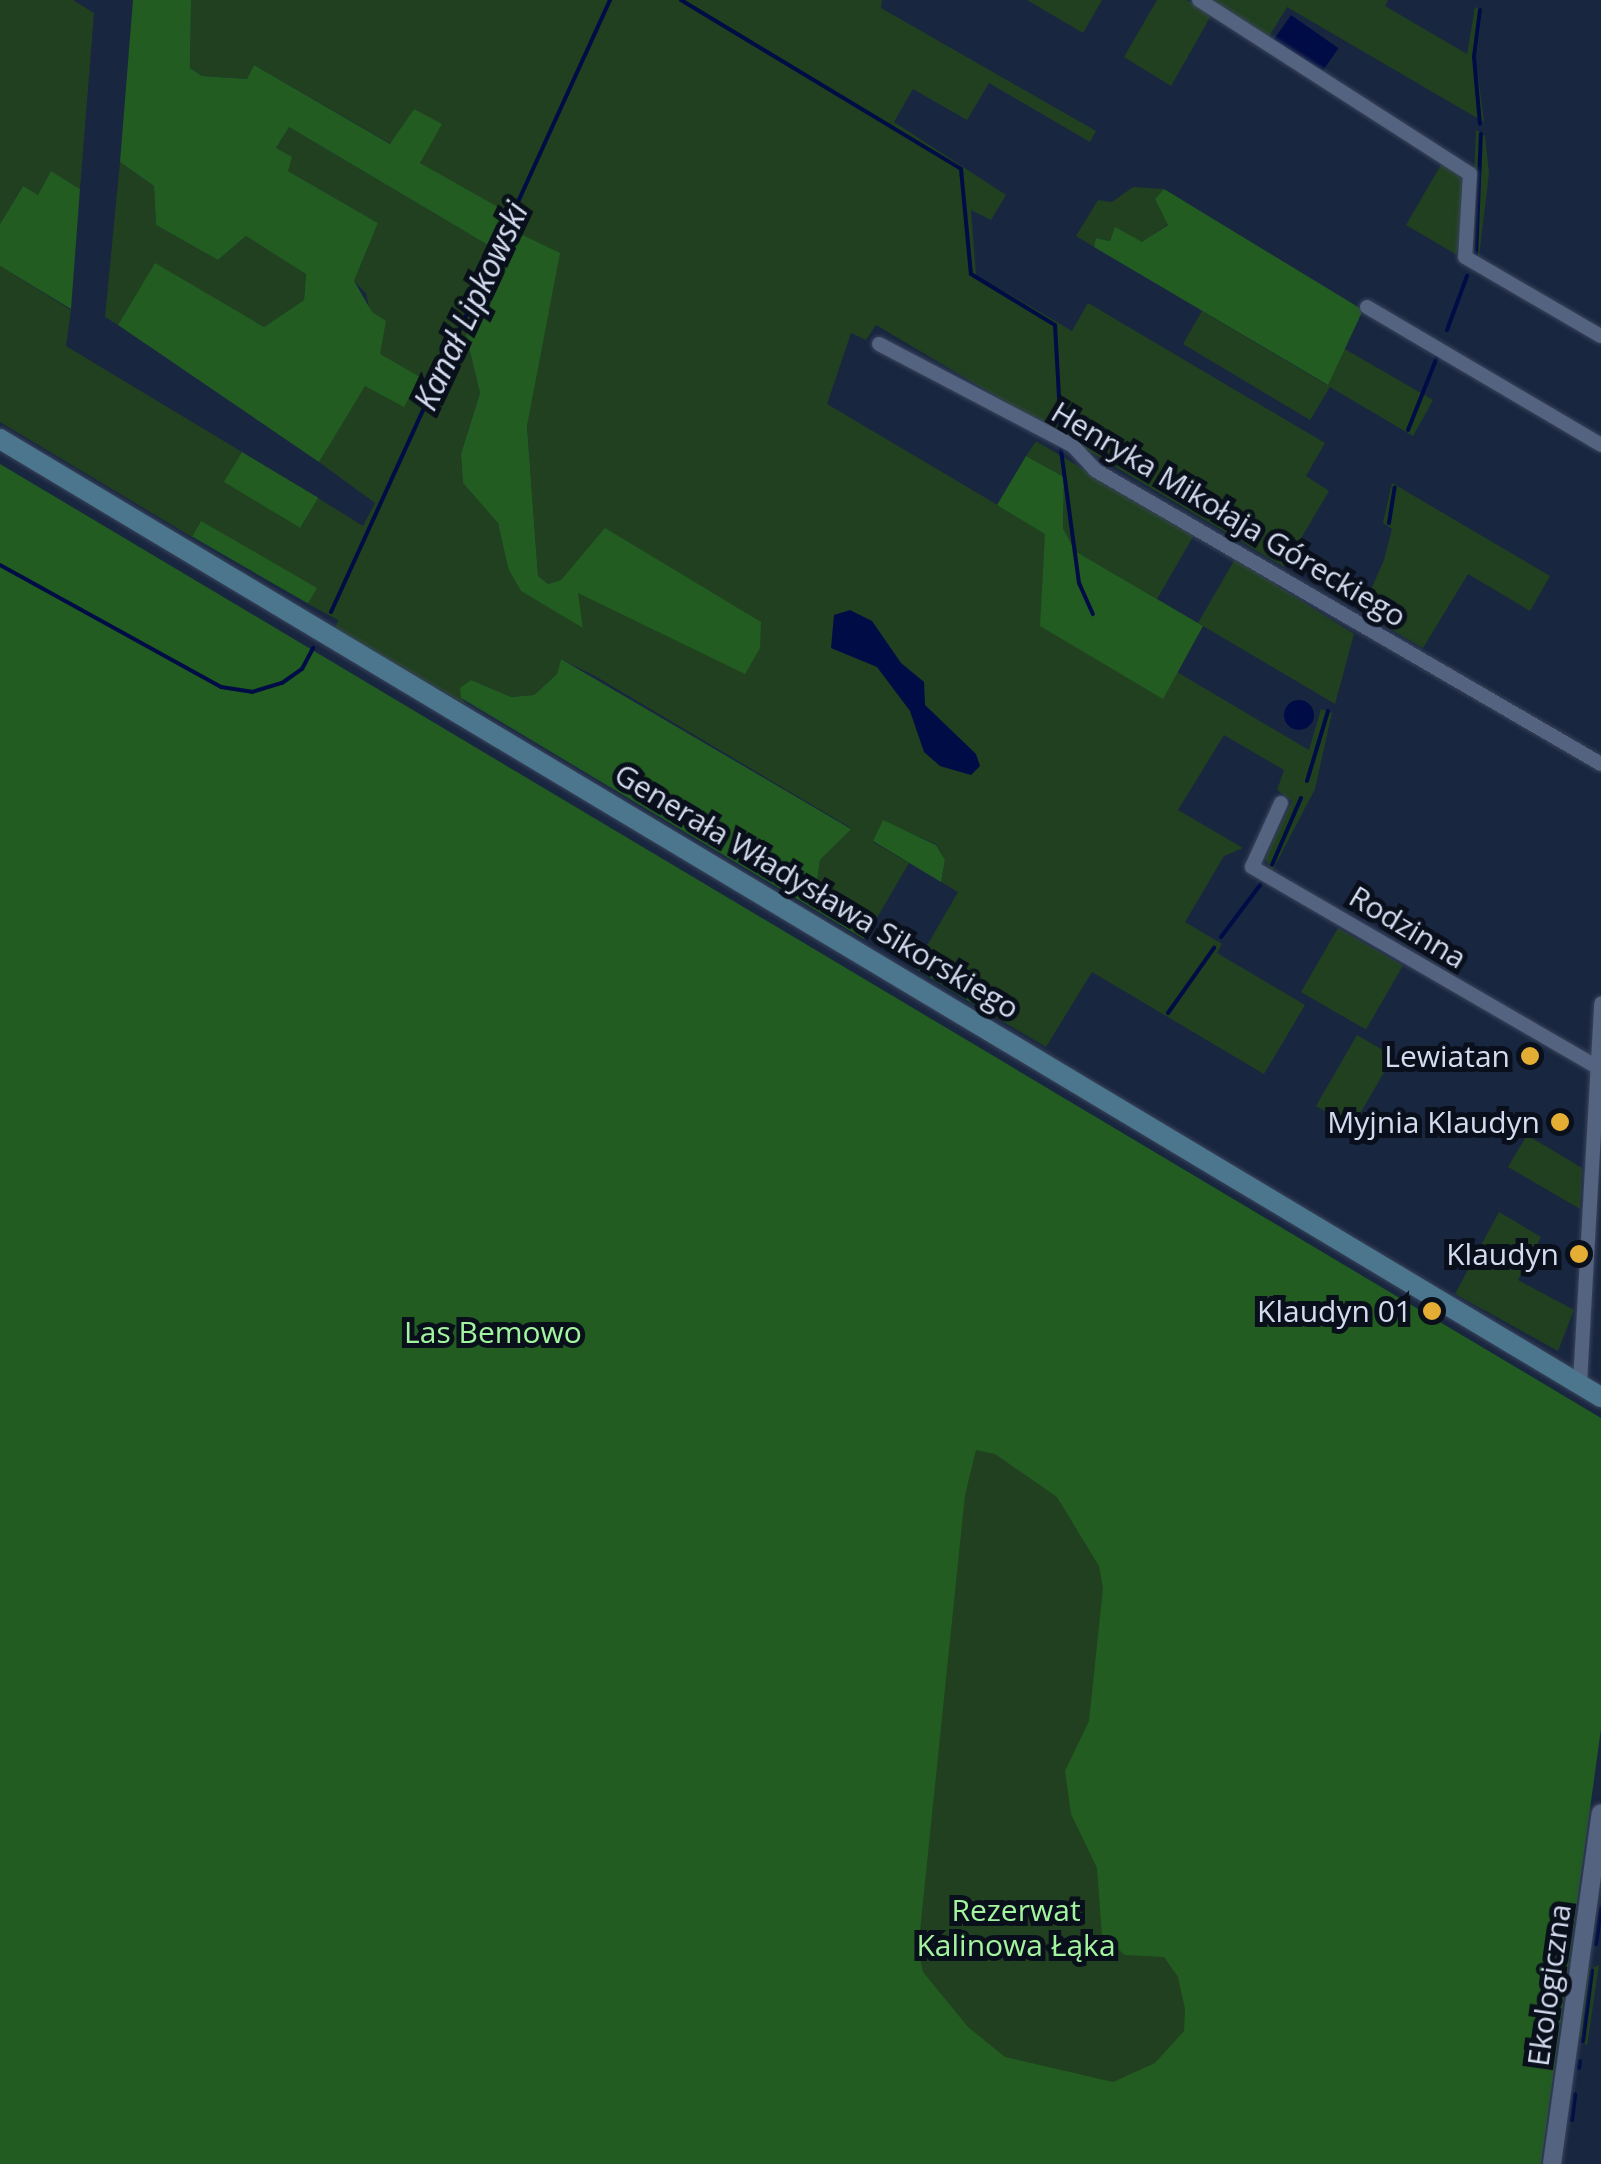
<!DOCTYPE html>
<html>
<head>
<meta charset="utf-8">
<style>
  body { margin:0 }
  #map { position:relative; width:1601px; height:2164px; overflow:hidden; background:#192640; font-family:"Open Sans",sans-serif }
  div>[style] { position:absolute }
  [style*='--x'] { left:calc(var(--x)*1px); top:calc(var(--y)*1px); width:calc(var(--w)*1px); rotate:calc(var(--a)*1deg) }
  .green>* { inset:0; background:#20401f; transform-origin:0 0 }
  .forest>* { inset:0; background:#225c21; transform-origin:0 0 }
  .water>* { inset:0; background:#000c45; transform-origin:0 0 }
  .round { border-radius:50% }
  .stream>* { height:4px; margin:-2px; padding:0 2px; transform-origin:2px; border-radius:2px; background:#000c45 }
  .roads { filter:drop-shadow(0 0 2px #3a445a) drop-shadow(0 0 2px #3a445a) }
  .minor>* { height:14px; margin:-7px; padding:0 7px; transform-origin:7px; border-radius:7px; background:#536380 }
  .tertiary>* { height:18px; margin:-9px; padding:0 9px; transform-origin:9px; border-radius:9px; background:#536380 }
  .secondary>* { height:20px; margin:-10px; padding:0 10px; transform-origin:10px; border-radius:10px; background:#4b768d }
  .dots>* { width:28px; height:28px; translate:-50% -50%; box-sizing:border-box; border:5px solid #090f1b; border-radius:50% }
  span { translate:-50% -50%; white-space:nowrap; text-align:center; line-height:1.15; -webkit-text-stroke:10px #090f1b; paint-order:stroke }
  .street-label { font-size:30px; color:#d3dcee }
  .poi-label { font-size:30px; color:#d3dcee }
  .right { translate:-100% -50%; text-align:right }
  .park-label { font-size:30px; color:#a3f49f }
  .water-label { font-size:32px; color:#d5def1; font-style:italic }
</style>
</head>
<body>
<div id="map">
  <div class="green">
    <i style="clip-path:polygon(0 0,73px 0,94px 13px,80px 189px,51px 171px,38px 195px,22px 187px,0 224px)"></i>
    <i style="clip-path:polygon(evenodd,191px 0,882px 0,881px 8px,1096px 131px,1090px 142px,989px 83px,967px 120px,913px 89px,894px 122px,1006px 195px,991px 220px,971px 210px,976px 275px,1072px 331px,1088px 303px,1325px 443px,1306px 476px,1329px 491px,1284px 567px,876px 325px,866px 340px,851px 333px,827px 404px,1045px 533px,1163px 698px,1177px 672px,1309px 750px,1321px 709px,1332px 713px,1315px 789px,1272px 871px,1265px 858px,1292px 801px,1277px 790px,1284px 770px,1224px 735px,1178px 810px,1243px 848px,1224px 856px,1185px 922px,1222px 944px,1217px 953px,1305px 1005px,1264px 1074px,1092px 972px,1046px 1047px,980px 1008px,988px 996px,927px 967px,924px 974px,914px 968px,958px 892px,941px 882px,945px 860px,936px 844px,883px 821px,873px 842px,909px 863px,871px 928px,816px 889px,820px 860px,851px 828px,595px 676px,561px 659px,557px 674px,534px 695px,511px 697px,471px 680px,461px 698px,468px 706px,335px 629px,338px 620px,308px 604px,316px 588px,200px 522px,192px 537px,0 422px,0 266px,71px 310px,66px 346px,242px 452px,225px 482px,302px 525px,318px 498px,363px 526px,375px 503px,319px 462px,379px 354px,366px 293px,354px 281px,378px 223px,288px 171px,276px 148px,289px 127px,488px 245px,420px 162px,414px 109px,391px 144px,254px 65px,247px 79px,202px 76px,190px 68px,191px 0,513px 230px,535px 365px,527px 426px,538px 576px,548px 584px,561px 580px,606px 529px,577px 592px,583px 628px,508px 568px,498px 523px,463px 482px,461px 454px,480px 393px,466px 335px,513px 230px)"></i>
    <i style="clip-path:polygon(1027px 0,1102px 0,1083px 33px)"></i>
    <i style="clip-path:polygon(1157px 0,1186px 0,1212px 14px,1171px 86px,1124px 57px)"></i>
    <i style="clip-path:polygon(1208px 0,1388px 0,1385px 6px,1467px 54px,1475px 7px,1482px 10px,1476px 60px,1484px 122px,1287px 7px,1268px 38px)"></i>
    <i style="clip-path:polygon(1476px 130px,1485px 136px,1489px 173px,1479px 257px,1471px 252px)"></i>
    <i style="clip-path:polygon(120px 162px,154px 186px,156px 225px,218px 260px,246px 236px,306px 273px,304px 300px,264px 327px,155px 264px,118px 325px,105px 317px)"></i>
    <i style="clip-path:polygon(1442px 163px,1457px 172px,1465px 187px,1457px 255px,1406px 225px)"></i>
    <i style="clip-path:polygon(1133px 187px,1164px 189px,1155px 199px,1168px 224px,1142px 243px,1115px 228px,1110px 241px,1097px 238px,1094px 247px,1076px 236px,1098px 200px,1112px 202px)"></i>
    <i style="clip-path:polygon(1202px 311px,1327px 385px,1343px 348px,1433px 400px,1413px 436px,1330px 387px,1310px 420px,1183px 344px)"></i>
    <i style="clip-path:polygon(1036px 441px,1194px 535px,1157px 599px,1075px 551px,1063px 528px,1064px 477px,1026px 456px)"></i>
    <i style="clip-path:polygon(1392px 483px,1550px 576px,1530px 611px,1468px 574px,1423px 648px,1361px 612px,1384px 560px,1392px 529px,1383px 523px)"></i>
    <i style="clip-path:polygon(1235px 559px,1354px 634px,1335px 704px,1198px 623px)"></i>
    <i style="left:1338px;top:928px;width:75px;height:74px;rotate:30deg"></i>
    <i style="left:1357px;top:1035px;width:42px;height:82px;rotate:30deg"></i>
    <i style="clip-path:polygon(1527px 1135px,1582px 1168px,1580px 1209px,1508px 1167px)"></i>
    <i style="clip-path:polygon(1499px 1212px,1541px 1237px,1518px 1280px,1574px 1310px,1558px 1351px,1455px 1294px)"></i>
    <i style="clip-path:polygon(963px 1380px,1131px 1565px,1164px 1957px,1217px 1999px,1134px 2094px,999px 2061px,909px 1964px)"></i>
    <i style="clip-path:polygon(1599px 1965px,1587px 2046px,1579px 2036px,1587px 1970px)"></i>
  </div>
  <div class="forest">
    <i style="clip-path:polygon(133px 0,191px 0,190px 68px,202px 76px,247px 79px,254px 65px,390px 144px,414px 109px,442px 124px,420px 163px,505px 211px,488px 245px,289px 127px,276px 148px,292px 157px,288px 171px,378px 223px,354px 281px,372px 312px,386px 321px,380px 354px,420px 377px,404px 407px,365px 386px,319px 462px,118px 325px,155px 263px,264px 327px,304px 300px,306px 274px,246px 236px,218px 260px,156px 225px,154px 186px,120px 162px)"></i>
    <i style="clip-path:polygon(51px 171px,80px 189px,71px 309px,0 266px,0 224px,23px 186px,38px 195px)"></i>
    <i style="clip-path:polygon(1164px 189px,1363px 310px,1328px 385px,1094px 247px,1096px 238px,1110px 241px,1115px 227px,1142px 242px,1168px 225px,1155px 199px)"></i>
    <i style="clip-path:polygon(512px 230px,560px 253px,527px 426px,538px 576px,548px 584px,561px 580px,605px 528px,761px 622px,760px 648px,745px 674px,578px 593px,583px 628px,521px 591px,508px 568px,498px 523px,463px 483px,461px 454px,480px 393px,466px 335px)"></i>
    <i style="left:242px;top:452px;width:89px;height:35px;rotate:31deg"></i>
    <i style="clip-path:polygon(1026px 456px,1064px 477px,1063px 528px,1075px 551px,1203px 626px,1163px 699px,1040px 626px,1045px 534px,997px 505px)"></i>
    <i style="clip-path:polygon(evenodd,0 464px,1601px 1418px,1601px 1729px,1541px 2164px,0 2164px,0 464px,976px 1450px,995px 1454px,1057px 1497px,1099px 1566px,1103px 1588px,1089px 1721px,1065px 1771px,1071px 1814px,1097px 1868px,1102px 1936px,1125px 1955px,1164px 1957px,1178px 1977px,1185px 2009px,1184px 2031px,1155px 2063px,1113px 2082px,1005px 2057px,968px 2027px,923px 1972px,918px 1950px,965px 1495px,976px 1450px)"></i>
    <i style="left:201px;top:521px;width:134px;height:18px;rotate:30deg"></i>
    <i style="clip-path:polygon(561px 659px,851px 829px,820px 860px,816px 889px,871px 928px,864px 939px,461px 698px,460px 688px,471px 680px,511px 697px,534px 695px,557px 674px)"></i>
    <i style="clip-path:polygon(883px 820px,936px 845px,945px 860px,941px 882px,873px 841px)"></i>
    <i style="clip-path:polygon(934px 964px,988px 995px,980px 1008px,924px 974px)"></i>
  </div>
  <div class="water">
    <i style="left:1291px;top:15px;width:58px;height:31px;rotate:35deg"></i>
    <i style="clip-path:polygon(850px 610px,872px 621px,901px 663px,924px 682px,925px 705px,976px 754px,980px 766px,971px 775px,940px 766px,924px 752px,910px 711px,877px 667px,831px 648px,834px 615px)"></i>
    <i class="round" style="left:1284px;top:700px;width:30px;height:30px"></i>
  </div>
  <div class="stream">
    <i style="--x:681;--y:0;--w:327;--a:31.1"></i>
    <i style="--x:961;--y:169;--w:105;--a:84.6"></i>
    <i style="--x:971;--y:274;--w:98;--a:31.3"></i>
    <i style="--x:1055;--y:325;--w:106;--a:86.8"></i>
    <i style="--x:1480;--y:10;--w:47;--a:97.3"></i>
    <i style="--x:1474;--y:57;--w:67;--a:84.9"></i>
    <i style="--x:1476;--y:256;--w:122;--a:-87.7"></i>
    <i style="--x:1447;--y:330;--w:58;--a:-69.7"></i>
    <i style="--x:1408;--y:430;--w:79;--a:-68.3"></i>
    <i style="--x:1061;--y:450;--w:134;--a:82.3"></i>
    <i style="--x:1079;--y:583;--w:34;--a:66"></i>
    <i style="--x:1389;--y:523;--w:36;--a:-81"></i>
    <i style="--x:0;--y:565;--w:252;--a:28.9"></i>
    <i style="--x:221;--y:687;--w:31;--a:9"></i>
    <i style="--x:252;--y:692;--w:31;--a:-17"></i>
    <i style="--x:282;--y:683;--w:24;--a:-35"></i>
    <i style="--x:302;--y:669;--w:24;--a:-62"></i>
    <i style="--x:331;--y:612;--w:673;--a:-65.49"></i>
    <i style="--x:1307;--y:781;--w:73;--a:-73.3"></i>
    <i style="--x:1272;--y:865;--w:73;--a:-66.6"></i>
    <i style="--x:1221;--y:937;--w:66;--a:-53"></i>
    <i style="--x:1168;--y:1013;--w:80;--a:-54.7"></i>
    <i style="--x:1596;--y:1944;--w:36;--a:-82"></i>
    <i style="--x:1583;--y:2041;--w:71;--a:-82.7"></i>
    <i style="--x:1579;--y:2068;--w:7;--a:-82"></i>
    <i style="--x:1572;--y:2120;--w:26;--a:-83"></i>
  </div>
  <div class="roads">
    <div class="minor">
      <i style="--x:1199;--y:0;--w:322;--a:32.7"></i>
      <i style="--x:1470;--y:174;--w:83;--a:93.4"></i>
      <i style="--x:1465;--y:257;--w:157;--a:30.2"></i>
      <i style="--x:1367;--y:307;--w:272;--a:30.5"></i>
      <i style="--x:879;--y:344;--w:219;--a:27.7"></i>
      <i style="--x:1073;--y:446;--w:33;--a:47"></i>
      <i style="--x:1095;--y:470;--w:585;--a:30.16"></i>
      <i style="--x:1281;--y:803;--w:70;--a:114.4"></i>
      <i style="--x:1252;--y:867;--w:399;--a:30.1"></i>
      <i style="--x:1580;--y:1383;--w:380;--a:-86.8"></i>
    </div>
    <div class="tertiary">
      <i style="--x:1552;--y:2164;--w:354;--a:-82.1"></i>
    </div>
    <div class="secondary">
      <i style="--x:0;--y:439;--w:1866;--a:30.9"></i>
    </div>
  </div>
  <div class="dots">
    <i style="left:1530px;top:1056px;background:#e4ae35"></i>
    <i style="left:1560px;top:1122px;background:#e4ae35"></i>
    <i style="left:1579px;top:1254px;background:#e4ae35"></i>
    <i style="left:1432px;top:1311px;background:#e4ae35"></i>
  </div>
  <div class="street-label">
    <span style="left:1229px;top:514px;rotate:31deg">Henryka Mikołaja Góreckiego</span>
    <span style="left:817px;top:891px;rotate:31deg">Generała Władysława Sikorskiego</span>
    <span style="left:1408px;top:927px;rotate:31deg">Rodzinna</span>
    <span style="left:1549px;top:1985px;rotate:-82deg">Ekologiczna</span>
  </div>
  <div class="poi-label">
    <span class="right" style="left:1510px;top:1056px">Lewiatan</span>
    <span class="right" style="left:1540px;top:1122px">Myjnia Klaudyn</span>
    <span class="right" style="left:1559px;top:1254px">Klaudyn</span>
    <span class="right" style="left:1412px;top:1311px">Klaudyn 01</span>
  </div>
  <div class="park-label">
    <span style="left:493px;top:1332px">Las Bemowo</span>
    <span style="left:1016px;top:1927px">Rezerwat<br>Kalinowa Łąka</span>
  </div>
  <div class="water-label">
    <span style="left:471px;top:306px;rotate:-65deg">Kanał Lipkowski</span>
  </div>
</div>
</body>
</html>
